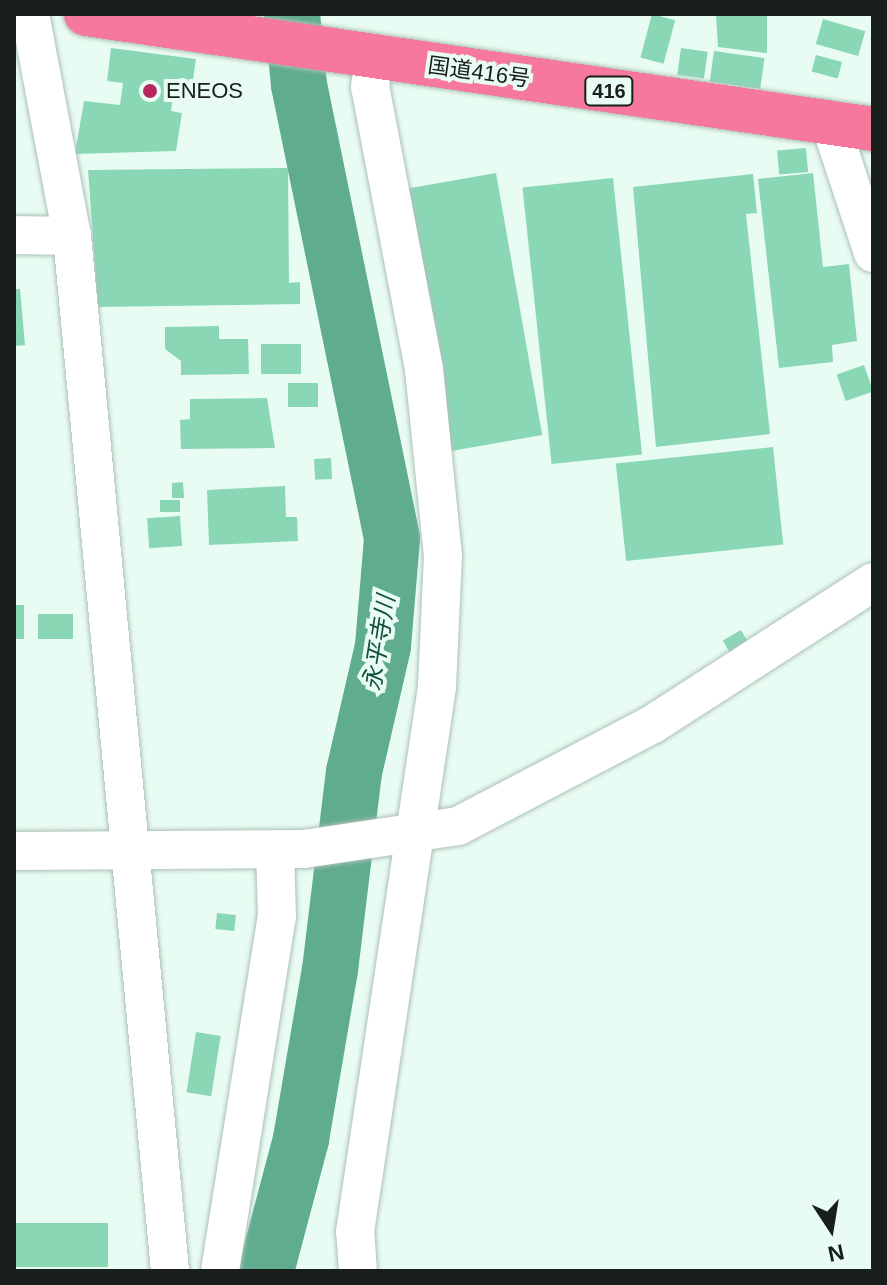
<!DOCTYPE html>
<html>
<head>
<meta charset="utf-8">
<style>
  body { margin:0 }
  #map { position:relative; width:887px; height:1285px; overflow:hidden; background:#e9fcf3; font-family:Helvetica,"Noto Sans JP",sans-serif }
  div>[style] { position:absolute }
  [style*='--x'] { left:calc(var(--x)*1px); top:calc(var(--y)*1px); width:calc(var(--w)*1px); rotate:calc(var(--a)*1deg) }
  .river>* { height:56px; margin:-28px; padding:0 28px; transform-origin:28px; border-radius:28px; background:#60ac8e }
  .building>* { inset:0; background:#8ad7b6; transform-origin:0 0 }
  .roads { filter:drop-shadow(0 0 2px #adc0b7) drop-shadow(0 0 2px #adc0b7) }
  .street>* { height:38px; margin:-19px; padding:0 19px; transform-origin:19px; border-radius:19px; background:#fff }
  .highway>* { height:44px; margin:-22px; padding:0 22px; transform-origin:22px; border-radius:22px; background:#f6799d }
  .dots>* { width:22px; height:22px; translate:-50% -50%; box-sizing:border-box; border:4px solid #e9fcf3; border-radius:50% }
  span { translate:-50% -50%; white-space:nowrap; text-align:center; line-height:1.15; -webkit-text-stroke:8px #e9fcf3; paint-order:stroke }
  .shield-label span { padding:2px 6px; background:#e9fcf3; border:2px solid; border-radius:6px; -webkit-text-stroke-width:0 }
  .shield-label { font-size:20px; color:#171e1b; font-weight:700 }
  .street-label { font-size:22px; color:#171e1b }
  .poi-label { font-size:22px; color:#171e1b }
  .left { translate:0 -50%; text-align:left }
  .water-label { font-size:24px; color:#13513c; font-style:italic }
  .frame { position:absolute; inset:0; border:16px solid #171e1b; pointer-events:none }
  .north { position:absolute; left:791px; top:1189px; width:80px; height:80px; -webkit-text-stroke:6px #e9fcf3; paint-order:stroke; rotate:168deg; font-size:22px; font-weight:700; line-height:32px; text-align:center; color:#171e1b }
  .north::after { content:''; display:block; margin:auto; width:28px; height:36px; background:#171e1b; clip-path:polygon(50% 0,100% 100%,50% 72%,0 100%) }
</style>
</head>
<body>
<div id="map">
  <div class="river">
    <i style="--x:266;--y:1271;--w:137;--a:-75.1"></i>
    <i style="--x:301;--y:1139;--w:171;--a:-80.3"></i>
    <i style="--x:330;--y:970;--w:199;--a:-83.1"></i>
    <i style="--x:354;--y:772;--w:129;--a:-77"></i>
    <i style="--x:383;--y:646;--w:108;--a:-85.2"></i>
    <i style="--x:392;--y:538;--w:462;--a:-101.6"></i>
    <i style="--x:299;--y:85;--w:71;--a:-95.6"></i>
  </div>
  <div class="building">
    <i style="left:652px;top:14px;width:24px;height:45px;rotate:15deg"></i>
    <i style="clip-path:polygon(716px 14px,767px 14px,767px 53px,718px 47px)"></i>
    <i style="left:823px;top:19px;width:44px;height:26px;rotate:16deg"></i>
    <i style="clip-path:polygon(111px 48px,196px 59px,191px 92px,174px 89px,171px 111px,182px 113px,176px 151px,75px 154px,84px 101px,120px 105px,123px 83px,107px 81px)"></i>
    <i style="left:681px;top:48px;width:27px;height:27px;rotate:8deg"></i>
    <i style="left:714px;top:51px;width:51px;height:31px;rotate:8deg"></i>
    <i style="left:816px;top:55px;width:27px;height:17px;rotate:15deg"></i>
    <i style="left:806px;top:148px;width:24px;height:29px;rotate:85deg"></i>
    <i style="clip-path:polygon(288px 168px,289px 283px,300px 282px,300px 304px,98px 307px,88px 170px)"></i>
    <i style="left:496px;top:173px;width:266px;height:101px;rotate:80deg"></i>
    <i style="clip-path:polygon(813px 173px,823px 267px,849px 264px,857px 341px,832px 345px,833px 362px,779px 368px,758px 179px)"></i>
    <i style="clip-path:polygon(753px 174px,757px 213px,746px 214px,770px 434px,656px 447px,633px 187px)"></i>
    <i style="left:613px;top:178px;width:278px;height:91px;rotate:84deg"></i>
    <i style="clip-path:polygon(14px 289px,20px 289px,25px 345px,14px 346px)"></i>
    <i style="clip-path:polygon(219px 326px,219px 339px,248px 339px,249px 374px,181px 375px,181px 361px,165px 349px,165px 327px)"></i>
    <i style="left:261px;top:344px;width:40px;height:30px"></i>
    <i style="left:864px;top:365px;width:28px;height:29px;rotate:71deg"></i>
    <i style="left:318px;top:383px;width:24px;height:30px;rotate:90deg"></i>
    <i style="clip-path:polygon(267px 398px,275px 448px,181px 449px,180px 420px,190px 419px,190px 399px)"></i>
    <i style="left:773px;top:447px;width:98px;height:158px;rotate:84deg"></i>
    <i style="left:331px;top:458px;width:21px;height:17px;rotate:87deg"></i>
    <i style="clip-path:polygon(183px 482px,184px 498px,172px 498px,172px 483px)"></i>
    <i style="clip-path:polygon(285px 486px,286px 517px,297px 517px,298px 541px,209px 545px,207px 490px)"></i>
    <i style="left:180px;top:500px;width:12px;height:20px;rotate:90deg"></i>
    <i style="left:180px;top:516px;width:30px;height:33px;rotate:86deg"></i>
    <i style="left:14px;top:605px;width:10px;height:34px"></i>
    <i style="left:38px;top:614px;width:35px;height:25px"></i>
    <i style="left:741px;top:630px;width:16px;height:21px;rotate:60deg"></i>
    <i style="left:217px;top:913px;width:19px;height:16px;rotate:6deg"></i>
    <i style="left:196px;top:1032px;width:25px;height:61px;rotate:9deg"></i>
    <i style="left:14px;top:1223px;width:94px;height:44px"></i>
  </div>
  <div class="roads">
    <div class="street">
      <i style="--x:30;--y:14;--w:226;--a:79.3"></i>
      <i style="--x:72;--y:236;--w:1040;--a:84.59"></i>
      <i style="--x:830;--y:123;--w:137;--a:71.7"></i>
      <i style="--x:14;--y:235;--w:58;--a:1"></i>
      <i style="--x:14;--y:851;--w:290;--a:-0.4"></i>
      <i style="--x:304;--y:849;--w:156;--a:-8.5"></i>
      <i style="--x:458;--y:826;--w:220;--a:-27.6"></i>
      <i style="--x:653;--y:724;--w:262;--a:-32.8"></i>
      <i style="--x:220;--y:1271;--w:359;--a:-80.9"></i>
      <i style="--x:277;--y:917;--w:67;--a:-91.7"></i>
      <i style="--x:358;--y:1271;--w:39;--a:-94"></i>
      <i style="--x:355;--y:1232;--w:551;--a:-81.44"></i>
      <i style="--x:437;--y:687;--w:131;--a:-87.4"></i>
      <i style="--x:443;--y:556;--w:188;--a:-95.8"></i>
      <i style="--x:424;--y:369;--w:287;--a:-100.8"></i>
      <i style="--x:370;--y:87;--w:30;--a:-82"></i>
    </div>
    <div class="highway">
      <i style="--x:86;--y:14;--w:795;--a:8.31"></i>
    </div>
  </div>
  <div class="dots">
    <i style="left:150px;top:91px;background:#b5275d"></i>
  </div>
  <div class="shield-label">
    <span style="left:609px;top:91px">416</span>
  </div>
  <div class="street-label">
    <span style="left:479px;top:72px;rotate:8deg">国道416号</span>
  </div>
  <div class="poi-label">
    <span class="left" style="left:166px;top:91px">ENEOS</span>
  </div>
  <div class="water-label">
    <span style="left:379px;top:643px;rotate:-81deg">永平寺川</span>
  </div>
  <div class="frame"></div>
  <div class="north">N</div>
</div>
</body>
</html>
